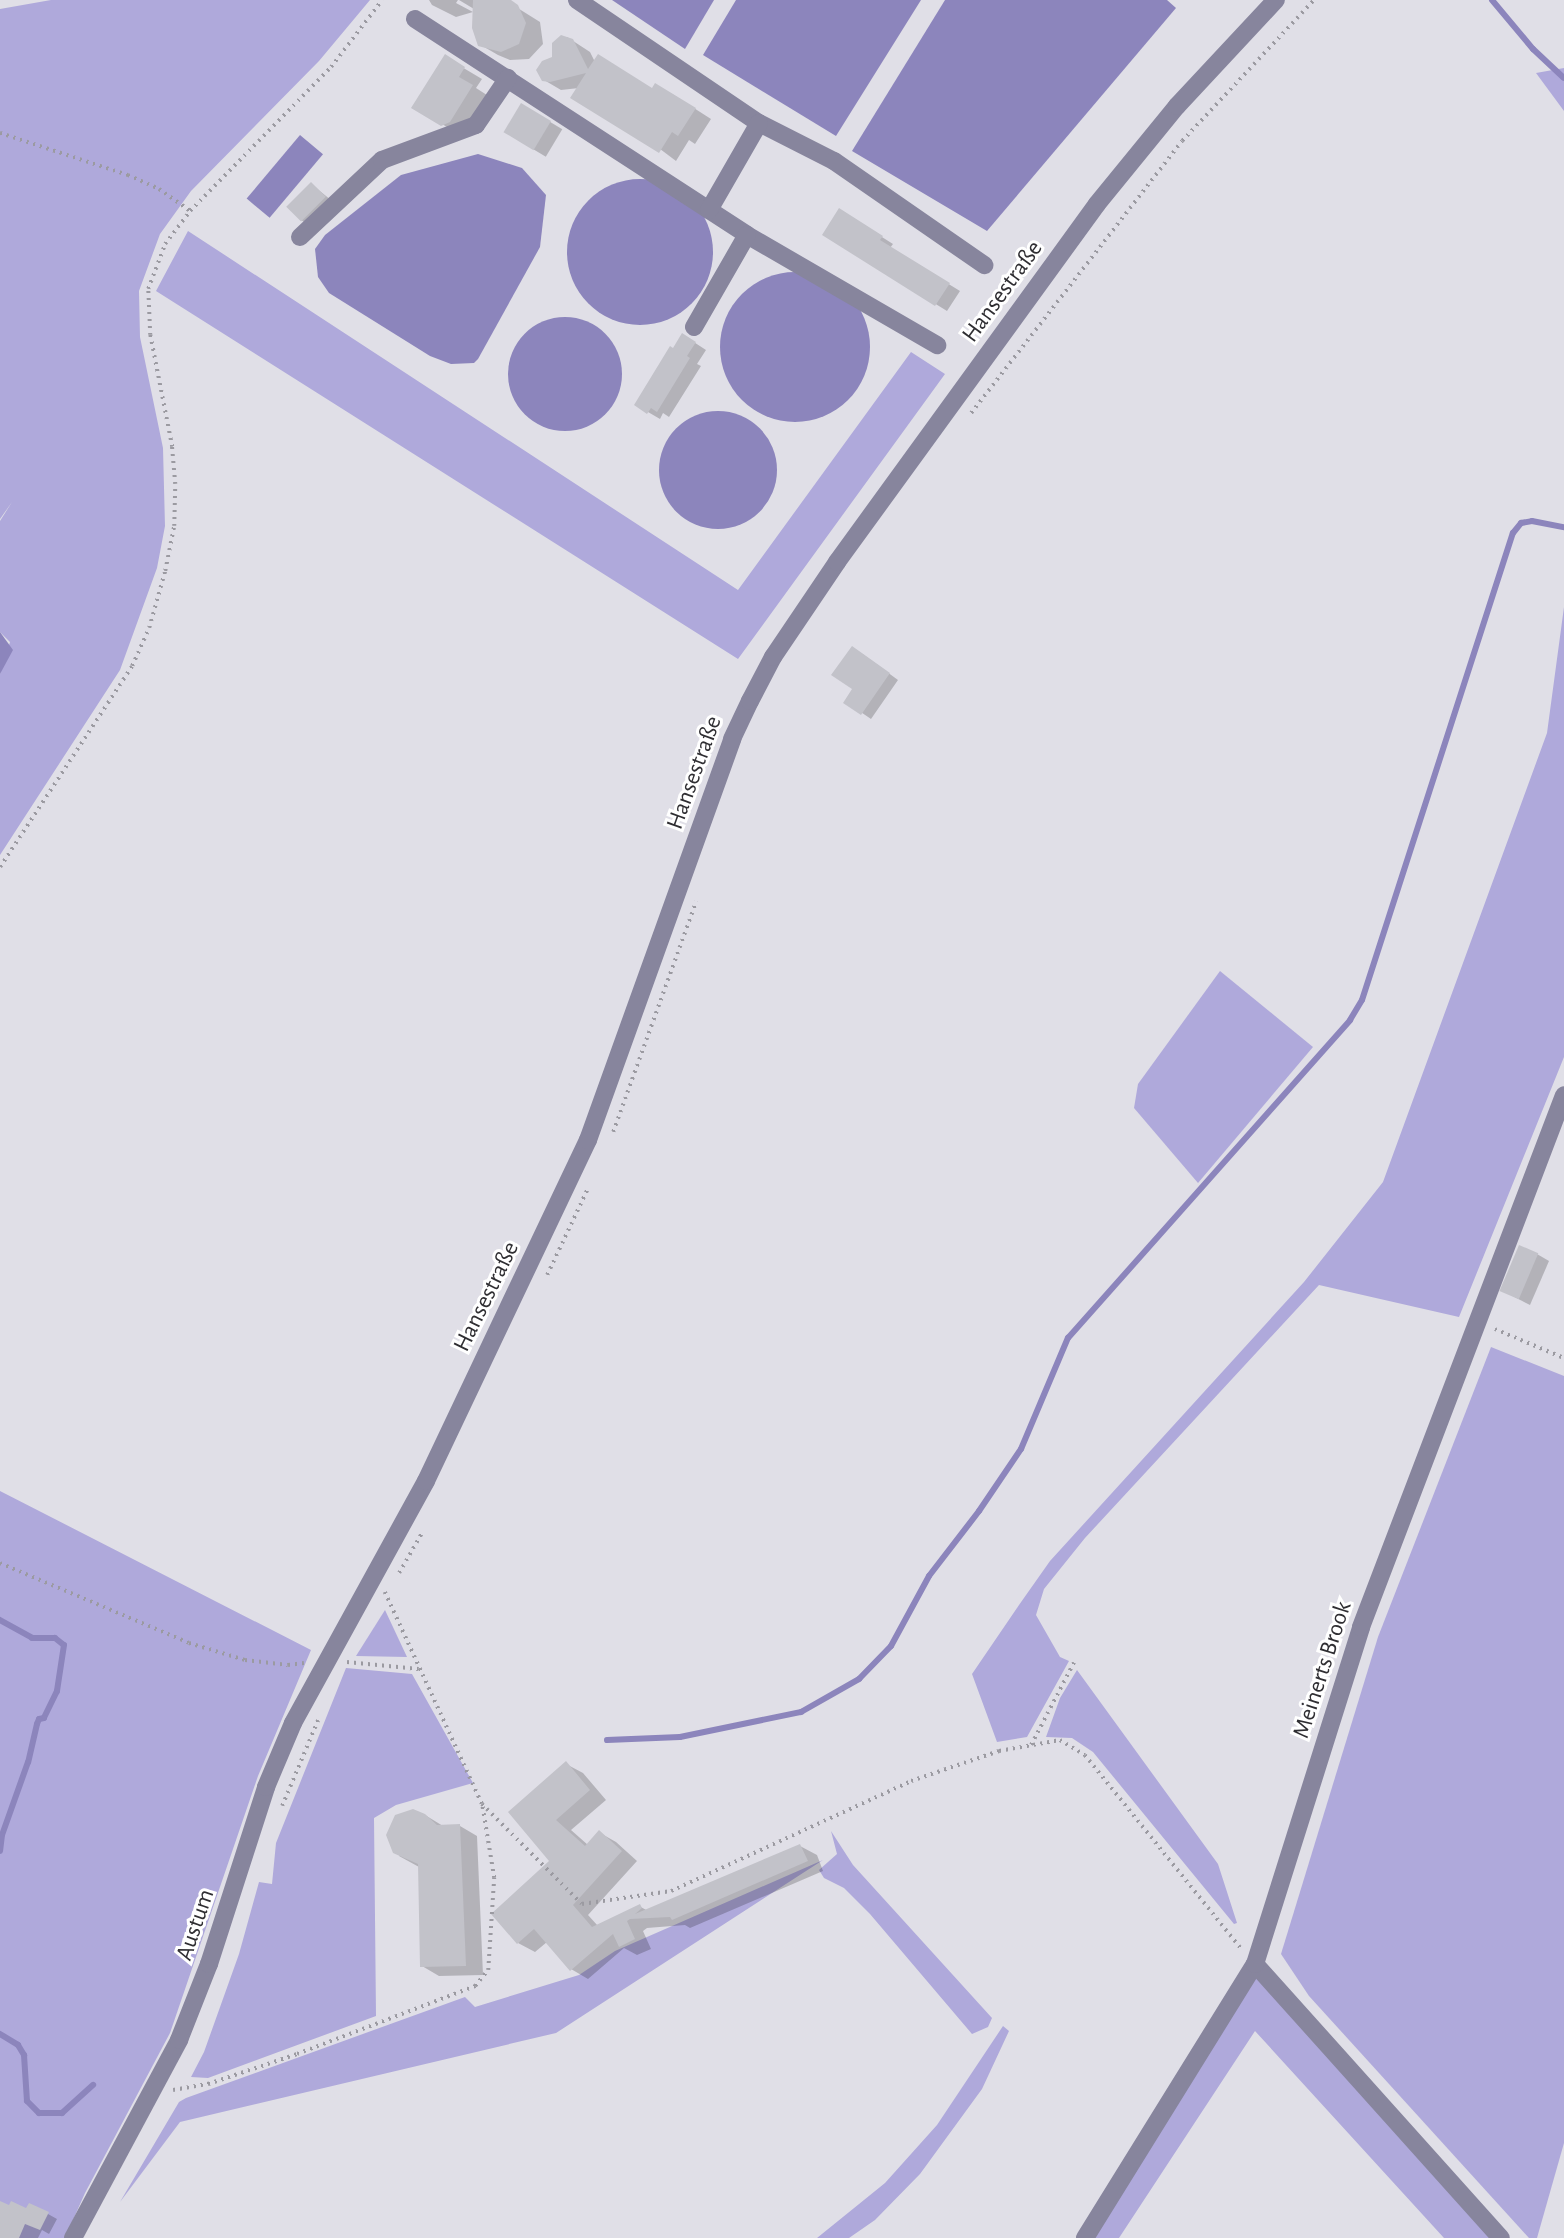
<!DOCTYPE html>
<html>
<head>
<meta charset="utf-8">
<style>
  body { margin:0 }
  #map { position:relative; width:1564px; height:2238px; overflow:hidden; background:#e0dfe7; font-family:"Alegreya Sans",sans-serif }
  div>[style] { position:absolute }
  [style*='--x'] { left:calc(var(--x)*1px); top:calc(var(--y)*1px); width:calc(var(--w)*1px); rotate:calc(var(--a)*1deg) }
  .green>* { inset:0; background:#afa9db }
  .water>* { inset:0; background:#8c85bc; transform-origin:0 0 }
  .round { border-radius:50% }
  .shadow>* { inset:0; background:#0003; transform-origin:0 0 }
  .stream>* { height:6px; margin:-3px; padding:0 3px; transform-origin:3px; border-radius:3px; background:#8c85bc }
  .building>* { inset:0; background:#c2c2c9; transform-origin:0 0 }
  .path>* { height:3.5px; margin-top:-1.75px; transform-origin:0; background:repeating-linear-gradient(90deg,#9b9aa1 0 2px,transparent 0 7px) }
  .minor>* { height:18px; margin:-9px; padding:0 9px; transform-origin:9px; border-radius:9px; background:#87859d }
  span { translate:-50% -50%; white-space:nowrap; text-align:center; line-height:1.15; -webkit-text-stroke:6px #fff; paint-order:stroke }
  .street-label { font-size:24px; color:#2f2e32 }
</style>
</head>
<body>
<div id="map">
  <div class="green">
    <i style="clip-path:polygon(51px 0,370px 0,319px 61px,191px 191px,160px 234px,139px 291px,140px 337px,163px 448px,165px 526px,157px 568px,120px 670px,0 855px,0 674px,10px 642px,0 632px,0 521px,12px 502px,0 519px,0 9px)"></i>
    <i style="clip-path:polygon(1564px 68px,1564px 111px,1536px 73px)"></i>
    <i style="clip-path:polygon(188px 231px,738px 590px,911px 352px,945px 374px,738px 659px,156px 291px)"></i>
    <i style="clip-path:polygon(1564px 607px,1564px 1057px,1459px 1317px,1319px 1285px,1085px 1538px,1044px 1589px,1036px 1615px,1060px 1657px,1069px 1661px,1027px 1737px,997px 1742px,972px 1674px,1019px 1605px,1050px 1561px,1304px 1282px,1383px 1182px,1547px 733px)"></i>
    <i style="clip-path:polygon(1220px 971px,1313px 1047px,1198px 1183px,1134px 1108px,1138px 1084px)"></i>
    <i style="clip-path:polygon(1491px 1347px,1564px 1376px,1564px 2143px,1537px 2238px,1529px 2238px,1309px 1996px,1281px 1954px,1378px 1637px)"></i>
    <i style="clip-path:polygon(0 1491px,311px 1650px,258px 1776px,170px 2033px,85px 2193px,65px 2238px,0 2238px)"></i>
    <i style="clip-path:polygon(385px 1610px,407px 1657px,356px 1656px)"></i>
    <i style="clip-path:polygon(346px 1668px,412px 1674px,473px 1783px,396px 1805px,374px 1818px,376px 2016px,208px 2078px,191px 2077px,204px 2052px,239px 1954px,259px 1882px,272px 1884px,276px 1843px)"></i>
    <i style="clip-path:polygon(1077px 1670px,1218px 1864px,1237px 1923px,1234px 1924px,1093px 1752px,1072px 1738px,1046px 1737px,1060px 1698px)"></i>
    <i style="clip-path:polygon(831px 1831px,853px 1865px,992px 2018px,988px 2027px,972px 2034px,870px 1914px,844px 1888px,824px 1878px,819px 1870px,837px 1854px)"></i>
    <i style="clip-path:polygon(823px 1860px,556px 2033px,180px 2122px,120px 2202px,179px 2102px,186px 2098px,465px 1997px,475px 2007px,579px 1975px,615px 1951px)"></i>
    <i style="clip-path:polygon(1255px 1964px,1501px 2238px,1444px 2238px,1255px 2031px,1119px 2238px,1085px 2238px)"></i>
    <i style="clip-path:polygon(1003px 2026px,1009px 2031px,982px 2089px,920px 2174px,875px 2220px,849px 2238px,817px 2238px,885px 2183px,937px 2125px)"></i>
  </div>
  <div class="water">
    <i style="clip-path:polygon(612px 0,714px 0,685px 49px)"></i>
    <i style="clip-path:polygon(736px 0,921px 0,836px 136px,703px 55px)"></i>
    <i style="clip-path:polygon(945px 0,1167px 0,1176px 8px,987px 231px,852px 151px)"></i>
    <i style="left:300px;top:135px;width:30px;height:83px;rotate:40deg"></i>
    <i style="clip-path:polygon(478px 154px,522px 168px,546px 195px,540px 247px,478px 359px,474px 363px,451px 364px,430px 356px,329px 293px,318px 277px,315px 249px,325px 235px,401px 175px)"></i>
    <i class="round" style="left:567px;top:179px;width:146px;height:146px"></i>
    <i class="round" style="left:720px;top:272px;width:150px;height:150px"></i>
    <i class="round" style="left:508px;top:317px;width:114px;height:114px"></i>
    <i class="round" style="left:659px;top:411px;width:118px;height:118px"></i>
    <i style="clip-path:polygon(0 632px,13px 650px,0 674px)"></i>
  </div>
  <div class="shadow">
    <i style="clip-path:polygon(429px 0,458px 0,456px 3px,473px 12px,456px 17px,432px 5px)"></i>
    <i style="clip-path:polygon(459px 0,505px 0,540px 22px,543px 44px,529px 59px,510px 60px,498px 55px,479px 44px,474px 9px)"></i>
    <i style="clip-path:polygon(567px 37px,590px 52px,595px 62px,653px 89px,672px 94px,711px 119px,695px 144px,689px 140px,676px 161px,579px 88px,561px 90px,544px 80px)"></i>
    <i style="clip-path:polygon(445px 57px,482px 79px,476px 88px,490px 97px,460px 135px,442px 124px)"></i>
    <i style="left:522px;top:105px;width:47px;height:32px;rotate:31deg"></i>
    <i style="clip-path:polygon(311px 184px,336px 204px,312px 227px,301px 220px)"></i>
    <i style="clip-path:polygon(839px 210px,893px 244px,890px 248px,960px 291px,947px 311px,824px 235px)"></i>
    <i style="clip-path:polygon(683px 335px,706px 350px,697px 364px,701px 366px,669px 417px,663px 413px,660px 419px,636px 405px)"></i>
    <i style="clip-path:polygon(861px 653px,898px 680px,871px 719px,846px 702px,855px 689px)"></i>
    <i style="clip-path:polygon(1537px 1254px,1549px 1261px,1530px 1305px,1503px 1291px)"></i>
    <i style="clip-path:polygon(566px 1764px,583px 1773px,606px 1800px,571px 1830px,588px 1845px,600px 1833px,616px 1842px,637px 1861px,588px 1915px,598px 1926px,639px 1906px,648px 1911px,800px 1846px,817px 1855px,823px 1871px,690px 1928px,685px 1925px,647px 1928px,643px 1931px,651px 1949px,637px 1955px,624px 1948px,588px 1979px,571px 1969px,547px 1942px,535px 1952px,518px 1943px,552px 1861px,510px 1813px)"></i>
    <i style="clip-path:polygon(425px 1815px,443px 1826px,460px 1826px,477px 1836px,483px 1975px,439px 1976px,422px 1966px,419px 1867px,399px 1856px)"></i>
    <i style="clip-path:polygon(0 2204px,48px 2214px,57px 2219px,49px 2234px,42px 2230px,38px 2238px,0 2238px)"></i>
  </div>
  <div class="stream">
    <i style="--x:1492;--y:0;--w:64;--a:50.1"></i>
    <i style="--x:1533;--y:49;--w:42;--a:43.1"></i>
    <i style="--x:0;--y:1620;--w:37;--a:29"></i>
    <i style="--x:32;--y:1638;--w:23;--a:0"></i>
    <i style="--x:55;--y:1638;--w:11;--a:38"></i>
    <i style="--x:64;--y:1645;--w:47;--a:98.7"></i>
    <i style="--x:57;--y:1691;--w:30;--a:116"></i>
    <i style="--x:44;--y:1718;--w:5;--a:169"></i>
    <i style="--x:39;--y:1719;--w:5;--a:112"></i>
    <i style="--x:37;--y:1724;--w:39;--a:103"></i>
    <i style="--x:28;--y:1762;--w:77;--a:109.6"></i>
    <i style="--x:2;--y:1835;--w:16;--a:97"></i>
    <i style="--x:607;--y:1740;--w:73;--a:-2.4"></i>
    <i style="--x:680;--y:1737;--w:124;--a:-11.7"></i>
    <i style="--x:801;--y:1712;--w:67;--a:-29.6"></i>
    <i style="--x:859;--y:1679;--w:46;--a:-45.9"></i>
    <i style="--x:891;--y:1646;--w:80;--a:-61.5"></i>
    <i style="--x:929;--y:1576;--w:82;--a:-52.4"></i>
    <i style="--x:979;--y:1511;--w:75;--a:-55.9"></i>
    <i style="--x:1021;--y:1449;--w:121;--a:-67.1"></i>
    <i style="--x:1068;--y:1338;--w:425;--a:-48.4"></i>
    <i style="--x:1350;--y:1020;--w:23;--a:-59"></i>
    <i style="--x:1362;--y:1000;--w:491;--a:-72.1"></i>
    <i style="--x:1513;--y:533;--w:13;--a:-51"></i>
    <i style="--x:1521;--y:523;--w:11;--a:-10"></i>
    <i style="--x:1532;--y:521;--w:33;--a:11"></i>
    <i style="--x:0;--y:2034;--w:21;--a:31"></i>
    <i style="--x:18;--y:2045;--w:12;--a:59"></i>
    <i style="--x:24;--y:2055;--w:46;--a:86.3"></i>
    <i style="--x:27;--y:2101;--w:17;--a:45"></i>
    <i style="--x:39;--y:2113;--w:23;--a:0"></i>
    <i style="--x:62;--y:2113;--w:42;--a:-42.1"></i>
  </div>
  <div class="building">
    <i style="clip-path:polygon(473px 0,511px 0,518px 5px,526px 23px,519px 44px,501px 52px,478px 46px,472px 28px)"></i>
    <i style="clip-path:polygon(561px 35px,573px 39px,588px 69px,598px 54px,652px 88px,655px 83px,696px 108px,678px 136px,672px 132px,659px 153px,570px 98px,586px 73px,550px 82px,542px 81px,536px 70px,542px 61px,552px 57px,552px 43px)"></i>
    <i style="clip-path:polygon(445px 54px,465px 67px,459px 77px,473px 85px,450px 122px,441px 126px,411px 108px)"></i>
    <i style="left:521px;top:103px;width:35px;height:34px;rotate:31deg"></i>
    <i style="left:311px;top:182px;width:21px;height:35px;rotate:45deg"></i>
    <i style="clip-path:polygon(839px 208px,883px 236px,880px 240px,950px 283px,935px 306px,822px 235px)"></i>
    <i style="clip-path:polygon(682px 333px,696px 342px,687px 356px,690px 358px,657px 412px,651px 408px,647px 414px,634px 405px,670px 346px,673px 348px)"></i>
    <i style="clip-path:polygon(852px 646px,890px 673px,861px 715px,843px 703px,852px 689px,831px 675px)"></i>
    <i style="left:1519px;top:1245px;width:21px;height:50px;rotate:23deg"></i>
    <i style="clip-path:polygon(566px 1761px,590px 1790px,556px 1820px,585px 1846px,599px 1830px,622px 1851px,573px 1905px,592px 1927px,640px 1904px,642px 1908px,635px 1914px,800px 1844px,808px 1861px,672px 1920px,670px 1917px,630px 1919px,627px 1921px,635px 1939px,619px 1947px,613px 1934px,570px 1971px,534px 1929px,517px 1944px,491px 1914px,549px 1861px,508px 1812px)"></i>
    <i style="clip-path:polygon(413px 1809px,425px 1814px,437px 1825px,460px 1824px,466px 1966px,420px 1967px,418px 1864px,393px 1853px,386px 1835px,395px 1815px)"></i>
    <i style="clip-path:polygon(0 2201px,9px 2205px,11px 2201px,26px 2208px,29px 2203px,49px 2212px,40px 2230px,25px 2224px,19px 2238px,0 2238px)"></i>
  </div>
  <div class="path">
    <i style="--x:0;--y:133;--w:135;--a:18.2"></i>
    <i style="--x:128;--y:175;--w:34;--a:24"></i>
    <i style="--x:159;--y:189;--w:38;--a:35"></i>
    <i style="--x:971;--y:413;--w:344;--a:-52.2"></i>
    <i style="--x:1182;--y:141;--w:193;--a:-46.9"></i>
    <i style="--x:0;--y:867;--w:240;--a:-56.7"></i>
    <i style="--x:132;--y:666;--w:42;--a:-65.9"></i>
    <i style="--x:149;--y:628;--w:59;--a:-74.3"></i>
    <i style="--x:165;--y:571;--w:46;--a:-78.7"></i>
    <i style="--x:174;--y:526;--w:42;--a:-88.6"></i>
    <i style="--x:175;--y:484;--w:37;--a:-95"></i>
    <i style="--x:172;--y:447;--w:114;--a:-101.1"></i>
    <i style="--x:150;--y:335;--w:46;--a:-92.5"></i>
    <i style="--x:148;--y:289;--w:48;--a:-69.3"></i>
    <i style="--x:165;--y:244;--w:41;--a:-52.9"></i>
    <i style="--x:190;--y:211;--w:202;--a:-45.6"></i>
    <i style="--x:331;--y:67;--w:84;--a:-52.7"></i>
    <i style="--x:613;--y:1132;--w:245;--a:-70.2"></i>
    <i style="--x:547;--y:1275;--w:94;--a:-64.8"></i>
    <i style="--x:1495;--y:1329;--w:75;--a:22.8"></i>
    <i style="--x:0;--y:1563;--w:205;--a:22.9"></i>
    <i style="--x:189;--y:1643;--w:59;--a:16.9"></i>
    <i style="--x:245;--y:1660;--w:43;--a:6.6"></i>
    <i style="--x:288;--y:1665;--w:16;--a:-7"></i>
    <i style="--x:399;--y:1573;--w:48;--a:-60.3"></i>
    <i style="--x:385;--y:1592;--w:233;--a:65.4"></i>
    <i style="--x:482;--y:1804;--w:141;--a:45"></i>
    <i style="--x:582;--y:1904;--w:90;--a:-8.3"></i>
    <i style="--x:671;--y:1891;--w:264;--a:-24.6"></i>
    <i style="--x:911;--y:1781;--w:93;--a:-18.8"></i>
    <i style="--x:999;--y:1751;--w:62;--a:-10.2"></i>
    <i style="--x:1060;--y:1740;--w:29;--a:31"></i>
    <i style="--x:1085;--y:1755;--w:248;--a:51.1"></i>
    <i style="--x:347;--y:1662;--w:72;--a:5.6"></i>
    <i style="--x:1031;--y:1745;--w:93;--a:-62.6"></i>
    <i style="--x:282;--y:1806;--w:93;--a:-67.3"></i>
    <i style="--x:173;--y:2090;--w:36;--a:-10"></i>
    <i style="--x:208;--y:2084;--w:94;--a:-18.6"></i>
    <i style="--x:297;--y:2054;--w:191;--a:-20.9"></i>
    <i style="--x:475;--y:1986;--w:21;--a:-51"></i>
    <i style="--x:488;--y:1970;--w:92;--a:-86.3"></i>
    <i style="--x:494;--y:1878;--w:74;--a:-99.3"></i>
  </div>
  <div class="minor">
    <i style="--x:577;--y:0;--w:220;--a:34.1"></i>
    <i style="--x:759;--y:123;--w:84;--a:26.9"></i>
    <i style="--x:834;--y:161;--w:183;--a:34.7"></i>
    <i style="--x:415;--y:19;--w:396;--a:33"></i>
    <i style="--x:747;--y:235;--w:220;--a:30.1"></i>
    <i style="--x:709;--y:210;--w:100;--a:-60.1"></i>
    <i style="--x:300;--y:237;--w:112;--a:-43.2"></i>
    <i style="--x:382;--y:160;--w:100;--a:-20.4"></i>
    <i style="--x:476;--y:125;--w:57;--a:-55.8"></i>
    <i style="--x:694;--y:327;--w:106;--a:-60.1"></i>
    <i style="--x:1255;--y:1964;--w:368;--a:48.1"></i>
    <i style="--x:73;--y:2238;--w:225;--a:-61.8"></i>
    <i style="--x:179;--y:2040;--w:82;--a:-68.5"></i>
    <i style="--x:209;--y:1964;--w:186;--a:-72.1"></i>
    <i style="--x:266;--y:1787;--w:69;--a:-67.1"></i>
    <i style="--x:293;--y:1723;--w:276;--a:-61.2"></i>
    <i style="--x:426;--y:1481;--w:378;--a:-64.6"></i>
    <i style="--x:588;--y:1140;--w:426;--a:-70.2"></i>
    <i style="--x:732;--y:739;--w:42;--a:-64.7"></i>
    <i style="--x:750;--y:701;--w:50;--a:-62.4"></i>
    <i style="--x:773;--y:657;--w:115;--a:-56"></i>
    <i style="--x:837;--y:562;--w:442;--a:-54"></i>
    <i style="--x:1097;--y:204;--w:127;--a:-50.8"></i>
    <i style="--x:1177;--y:106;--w:145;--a:-47"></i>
    <i style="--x:1085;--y:2238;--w:322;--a:-58.2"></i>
    <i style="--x:1255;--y:1964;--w:353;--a:-72.5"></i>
    <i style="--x:1361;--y:1627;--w:569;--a:-69.11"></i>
  </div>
  <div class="street-label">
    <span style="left:1003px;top:292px;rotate:-54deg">Hansestraße</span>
    <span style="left:695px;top:773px;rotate:-70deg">Hansestraße</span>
    <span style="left:487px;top:1297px;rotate:-64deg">Hansestraße</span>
    <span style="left:1323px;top:1670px;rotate:-72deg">Meinerts Brook</span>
    <span style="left:196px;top:1925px;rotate:-71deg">Austum</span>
  </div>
</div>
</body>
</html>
